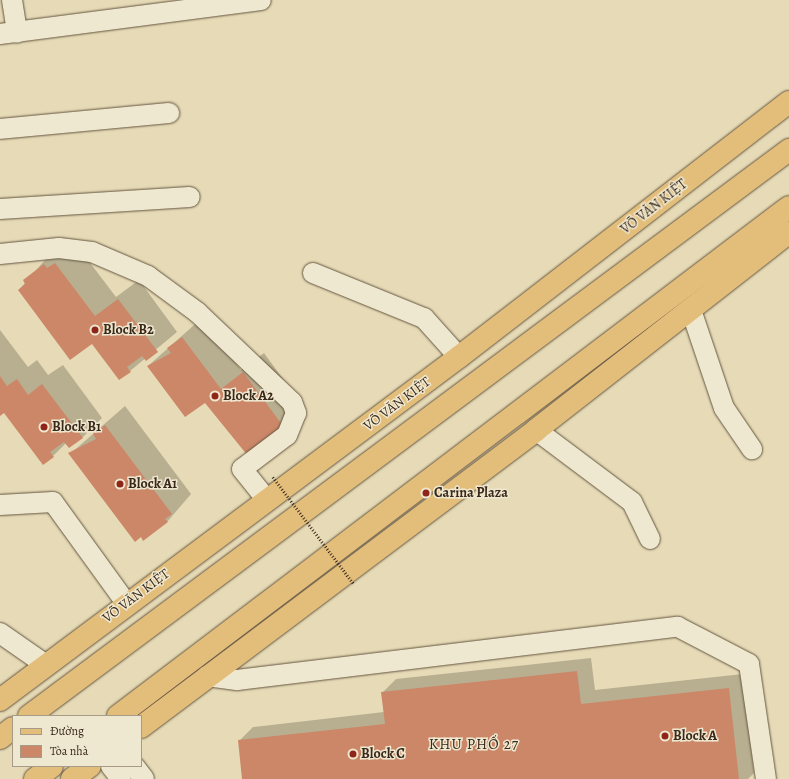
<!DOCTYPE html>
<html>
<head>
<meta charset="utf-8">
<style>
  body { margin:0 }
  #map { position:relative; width:789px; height:779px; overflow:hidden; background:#e6dbb6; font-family:Alegreya,serif }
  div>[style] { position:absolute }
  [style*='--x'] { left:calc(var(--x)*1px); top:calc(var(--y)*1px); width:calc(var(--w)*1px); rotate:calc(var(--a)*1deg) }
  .shadow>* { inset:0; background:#0003 }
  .building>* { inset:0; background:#cc8768 }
  .roads { filter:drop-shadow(0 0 1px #655541) drop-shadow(0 0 1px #655541) }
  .minor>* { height:20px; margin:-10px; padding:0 10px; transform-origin:10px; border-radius:10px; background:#efe8d0 }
  .major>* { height:22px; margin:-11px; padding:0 11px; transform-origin:11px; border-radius:11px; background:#e3be7b }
  .highway>* { height:22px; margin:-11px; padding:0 11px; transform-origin:11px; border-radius:11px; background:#e3be7b }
  .path-bridge>* { height:2.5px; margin-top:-1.25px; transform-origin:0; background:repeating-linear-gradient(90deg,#3a281a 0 1px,transparent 0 3px) }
  .dots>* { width:11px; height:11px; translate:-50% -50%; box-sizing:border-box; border:2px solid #efe8d0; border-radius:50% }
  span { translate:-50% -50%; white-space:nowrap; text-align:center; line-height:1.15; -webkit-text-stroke:3px #efe8d0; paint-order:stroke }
  .street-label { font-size:14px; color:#3a281a }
  .poi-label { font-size:14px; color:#3a281a; font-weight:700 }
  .left { translate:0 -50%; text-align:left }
  .neighbourhood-label { font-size:15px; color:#3a281a; letter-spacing:1px }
  .legend { position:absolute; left:12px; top:715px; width:130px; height:52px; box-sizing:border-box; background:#efe8d0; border:1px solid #a79b87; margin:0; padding:5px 7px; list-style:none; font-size:12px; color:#3a281a }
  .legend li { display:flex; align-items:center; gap:8px; height:20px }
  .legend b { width:20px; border:1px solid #a79b87 }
</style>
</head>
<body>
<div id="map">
  <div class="shadow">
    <i style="clip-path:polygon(75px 243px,116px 297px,139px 280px,177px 332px,130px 371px,19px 290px,44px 261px,64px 245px)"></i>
    <i style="clip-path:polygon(202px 318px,241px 370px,264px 353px,305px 409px,285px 429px,205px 401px,148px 366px)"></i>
    <i style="clip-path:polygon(0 330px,28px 367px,37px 360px,48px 375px,63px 365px,102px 418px,82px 438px,66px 443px,53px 456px,4px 412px,0 415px)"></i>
    <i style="clip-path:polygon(125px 406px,191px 494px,167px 522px,70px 454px)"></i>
    <i style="clip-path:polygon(591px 658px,595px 690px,743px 674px,754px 773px,748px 779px,243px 779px,239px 741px,253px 727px,384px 712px,382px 693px,396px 679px)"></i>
  </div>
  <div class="building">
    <i style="clip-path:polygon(55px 263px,95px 316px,118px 299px,158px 352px,146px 361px,142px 356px,127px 367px,131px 372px,119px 380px,92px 344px,70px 360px,18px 290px,25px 284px,23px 280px,44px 264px,47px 268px)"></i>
    <i style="clip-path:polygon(182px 337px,221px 389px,243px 372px,286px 430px,248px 456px,205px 403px,185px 417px,147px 366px,171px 353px,167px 348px)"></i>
    <i style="clip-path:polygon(0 376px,7px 386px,17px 379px,28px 395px,42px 384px,83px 438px,69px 448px,64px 442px,50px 452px,54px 457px,43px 465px,4px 413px,0 416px)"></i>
    <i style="clip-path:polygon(105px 425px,172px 514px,165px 519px,168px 522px,143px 541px,141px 537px,135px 542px,68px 453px,96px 439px,93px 434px)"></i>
    <i style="clip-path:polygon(577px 671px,581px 704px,729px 688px,739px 779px,242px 779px,238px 740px,385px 724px,381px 692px)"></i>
  </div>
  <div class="roads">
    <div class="minor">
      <i style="--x:12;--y:0;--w:33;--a:81"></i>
      <i style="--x:0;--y:34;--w:263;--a:-7.4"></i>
      <i style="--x:0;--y:129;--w:170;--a:-5.4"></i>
      <i style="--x:0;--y:209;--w:190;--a:-3.6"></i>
      <i style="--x:0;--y:254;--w:59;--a:-5.8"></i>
      <i style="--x:59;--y:248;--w:33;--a:7"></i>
      <i style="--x:92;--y:252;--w:61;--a:23.2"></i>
      <i style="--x:148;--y:276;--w:61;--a:36.3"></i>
      <i style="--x:197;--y:312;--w:131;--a:43.5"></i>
      <i style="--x:292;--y:402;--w:12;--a:70"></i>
      <i style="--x:296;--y:413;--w:24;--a:112"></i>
      <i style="--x:287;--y:435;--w:56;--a:142.9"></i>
      <i style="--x:242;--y:469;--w:40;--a:51"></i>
      <i style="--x:313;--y:273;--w:120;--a:22.1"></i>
      <i style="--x:424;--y:318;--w:52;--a:48.1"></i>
      <i style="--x:691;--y:310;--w:103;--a:71.4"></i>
      <i style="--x:724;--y:408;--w:50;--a:55.7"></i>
      <i style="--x:536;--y:430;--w:120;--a:36.9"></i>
      <i style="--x:632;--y:502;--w:41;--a:64.1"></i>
      <i style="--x:0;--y:505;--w:53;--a:-3.2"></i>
      <i style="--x:53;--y:502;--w:125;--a:54.1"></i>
      <i style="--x:0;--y:633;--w:56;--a:34.8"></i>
      <i style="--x:207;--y:676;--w:30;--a:8"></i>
      <i style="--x:237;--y:680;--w:444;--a:-6.9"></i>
      <i style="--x:678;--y:627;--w:80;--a:27.5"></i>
      <i style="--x:749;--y:664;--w:116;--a:81.6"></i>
      <i style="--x:111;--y:766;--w:16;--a:52"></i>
      <i style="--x:134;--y:766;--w:16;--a:52"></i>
    </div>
    <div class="major">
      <i style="--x:0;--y:700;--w:573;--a:-36.77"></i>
      <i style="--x:459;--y:357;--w:417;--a:-37.7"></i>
      <i style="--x:141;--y:727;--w:494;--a:-36.9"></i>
      <i style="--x:536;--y:430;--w:321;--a:-38"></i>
      <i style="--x:72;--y:779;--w:22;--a:-36"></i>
    </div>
    <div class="highway">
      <i style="--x:29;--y:716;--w:948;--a:-36.68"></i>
      <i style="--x:118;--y:716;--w:842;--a:-37.18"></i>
      <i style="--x:0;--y:738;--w:16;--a:-38"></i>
      <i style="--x:35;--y:779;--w:21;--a:-37"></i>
    </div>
  </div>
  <div class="path-bridge">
    <i style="--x:273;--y:477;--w:134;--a:52.9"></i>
  </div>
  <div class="dots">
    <i style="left:95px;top:330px;background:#8f2418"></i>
    <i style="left:215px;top:396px;background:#8f2418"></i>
    <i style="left:44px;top:427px;background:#8f2418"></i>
    <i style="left:120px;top:484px;background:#8f2418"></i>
    <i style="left:426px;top:493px;background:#8f2418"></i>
    <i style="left:665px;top:736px;background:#8f2418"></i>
    <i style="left:353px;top:754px;background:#8f2418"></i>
  </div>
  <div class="street-label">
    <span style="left:654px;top:207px;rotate:-38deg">VÕ VĂN KIỆT</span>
    <span style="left:397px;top:404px;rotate:-37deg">VÕ VĂN KIỆT</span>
    <span style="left:136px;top:596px;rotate:-37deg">VÕ VĂN KIỆT</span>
  </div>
  <div class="poi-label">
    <span class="left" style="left:103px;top:330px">Block B2</span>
    <span class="left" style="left:223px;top:396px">Block A2</span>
    <span class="left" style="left:52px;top:427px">Block B1</span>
    <span class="left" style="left:128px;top:484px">Block A1</span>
    <span class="left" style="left:434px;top:493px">Carina Plaza</span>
    <span class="left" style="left:673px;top:736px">Block A</span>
    <span class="left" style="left:361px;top:754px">Block C</span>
  </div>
  <div class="neighbourhood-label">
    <span style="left:474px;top:745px">KHU PHỐ 27</span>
  </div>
  <ul class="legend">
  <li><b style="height:5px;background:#e3be7b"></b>Đường</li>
  <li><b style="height:11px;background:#cc8768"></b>Tòa nhà</li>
  </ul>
</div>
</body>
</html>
